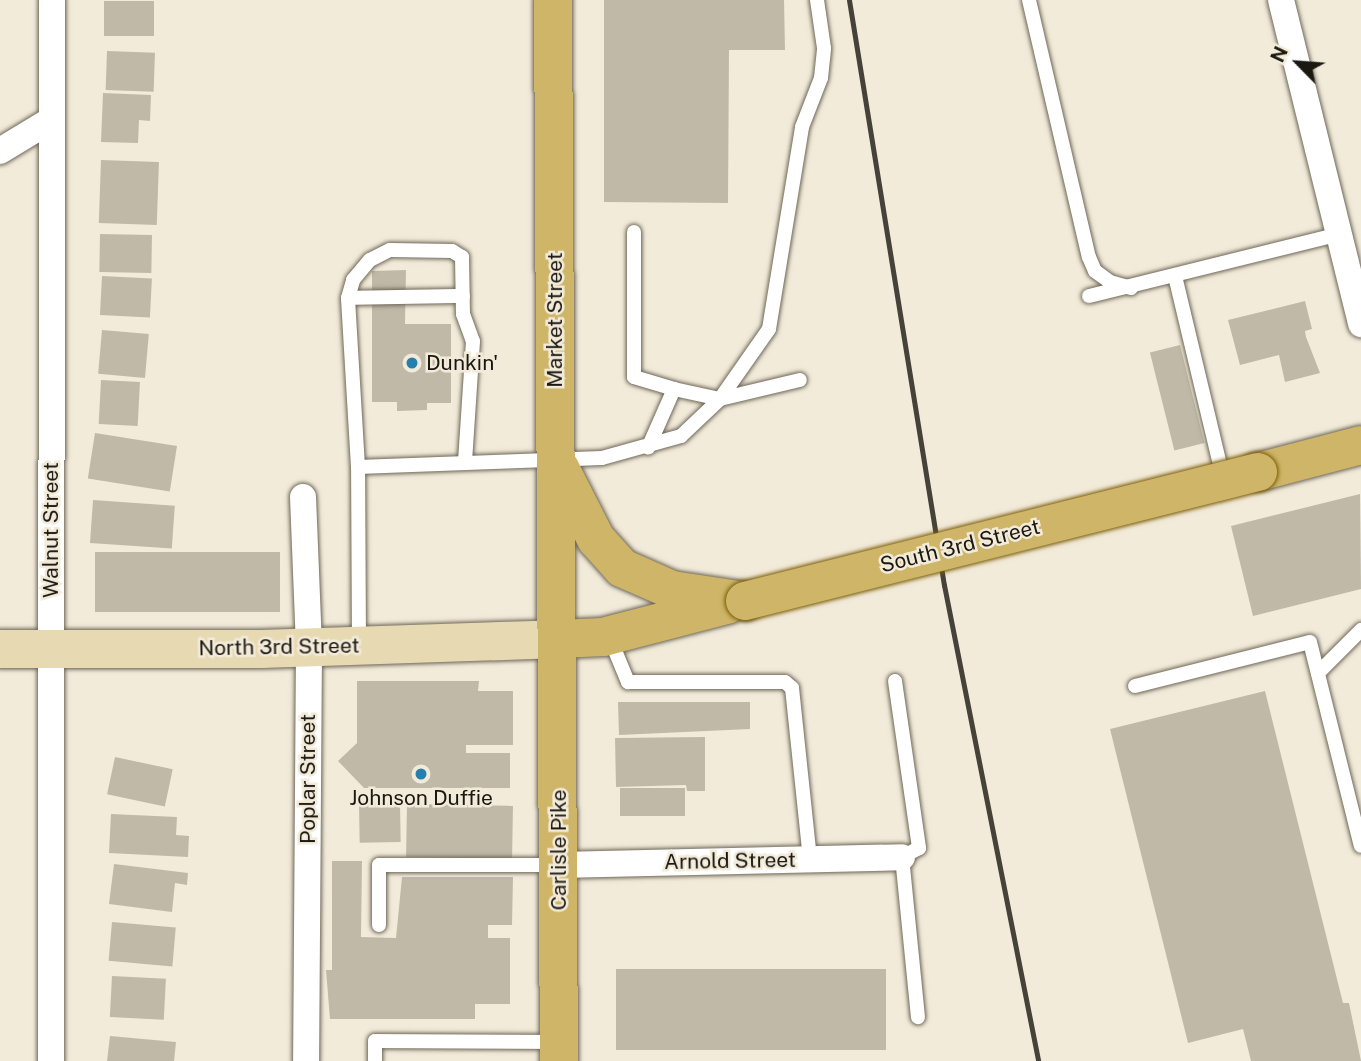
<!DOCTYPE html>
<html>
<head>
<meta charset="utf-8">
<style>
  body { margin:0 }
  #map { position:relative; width:1361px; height:1061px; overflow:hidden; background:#f3ebda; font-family:"Public Sans",sans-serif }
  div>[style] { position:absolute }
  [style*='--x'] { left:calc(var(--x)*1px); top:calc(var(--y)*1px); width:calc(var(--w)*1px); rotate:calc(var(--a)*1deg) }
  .building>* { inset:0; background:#c0b9a8; transform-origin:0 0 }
  .roads { filter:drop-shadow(0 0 2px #6e6758) drop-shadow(0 0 2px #6e6758) }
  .lane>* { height:14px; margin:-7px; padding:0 7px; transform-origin:7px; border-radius:7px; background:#fff }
  .street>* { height:26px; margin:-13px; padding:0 13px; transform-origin:13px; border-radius:13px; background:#fff }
  .secondary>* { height:38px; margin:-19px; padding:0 19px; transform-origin:19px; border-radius:19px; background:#e7dab3 }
  .primary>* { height:38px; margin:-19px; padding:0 19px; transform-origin:19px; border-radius:19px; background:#cfb567 }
  .rail>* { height:5px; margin:-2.5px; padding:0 2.5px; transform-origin:2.5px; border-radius:2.5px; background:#46423a }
  .bridges { filter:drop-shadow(0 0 2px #7b5e08) drop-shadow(0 0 2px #7b5e08) }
  .primary-bridge>* { height:38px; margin:-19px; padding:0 19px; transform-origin:19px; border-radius:19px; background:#cfb567 }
  .dots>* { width:19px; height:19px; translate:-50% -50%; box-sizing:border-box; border:4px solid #f3ebda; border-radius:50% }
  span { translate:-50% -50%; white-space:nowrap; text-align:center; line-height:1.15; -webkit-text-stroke:5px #f3ebda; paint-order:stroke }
  .street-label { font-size:21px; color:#1b1812 }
  .poi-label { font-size:21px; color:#1b1812 }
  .left { translate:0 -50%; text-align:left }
  .north { position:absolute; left:1263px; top:28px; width:70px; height:70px; -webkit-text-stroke:5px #f3ebda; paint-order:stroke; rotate:295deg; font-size:19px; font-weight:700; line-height:28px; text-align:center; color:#1b1812 }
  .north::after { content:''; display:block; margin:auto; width:24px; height:32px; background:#1b1812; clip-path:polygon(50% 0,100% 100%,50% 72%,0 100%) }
</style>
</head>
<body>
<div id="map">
  <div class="building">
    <i style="clip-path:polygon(604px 0,784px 0,785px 50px,729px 50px,728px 203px,604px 202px)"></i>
    <i style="left:104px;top:1px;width:50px;height:35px"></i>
    <i style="left:107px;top:51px;width:48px;height:39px;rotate:2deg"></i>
    <i style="clip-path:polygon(103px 93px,151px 95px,150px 121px,139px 120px,138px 143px,101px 142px)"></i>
    <i style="left:101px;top:160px;width:58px;height:63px;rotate:2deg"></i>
    <i style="left:100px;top:234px;width:52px;height:38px;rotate:1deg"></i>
    <i style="clip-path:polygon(406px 270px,405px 324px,451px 324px,451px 403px,427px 403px,427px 410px,397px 411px,397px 402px,372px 402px,372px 271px)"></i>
    <i style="left:102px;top:276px;width:50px;height:39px;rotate:3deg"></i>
    <i style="clip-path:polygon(1305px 301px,1312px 329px,1305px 331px,1306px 337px,1320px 373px,1285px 382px,1279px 355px,1240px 365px,1228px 320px)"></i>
    <i style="left:102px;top:330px;width:47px;height:44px;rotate:5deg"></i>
    <i style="left:1180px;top:345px;width:101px;height:31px;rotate:76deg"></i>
    <i style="left:101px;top:380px;width:39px;height:44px;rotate:3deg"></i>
    <i style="left:95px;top:433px;width:83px;height:46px;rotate:9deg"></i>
    <i style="clip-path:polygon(1360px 494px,1361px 589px,1253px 616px,1231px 526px)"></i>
    <i style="left:93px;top:500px;width:82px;height:43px;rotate:4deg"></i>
    <i style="left:280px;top:552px;width:60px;height:185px;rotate:90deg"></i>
    <i style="clip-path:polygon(357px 681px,479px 681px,478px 691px,513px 691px,513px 745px,466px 745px,466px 753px,510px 753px,510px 788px,364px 788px,338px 761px,357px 743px)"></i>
    <i style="clip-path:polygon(1265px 691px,1343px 1003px,1349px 1003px,1361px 1061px,1251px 1061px,1243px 1029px,1188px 1043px,1110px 729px)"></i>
    <i style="clip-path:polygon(618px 702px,750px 702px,750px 729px,619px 735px)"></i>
    <i style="clip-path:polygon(705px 737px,705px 791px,687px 791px,686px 785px,616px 787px,615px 738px)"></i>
    <i style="left:115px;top:757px;width:59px;height:38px;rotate:12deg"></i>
    <i style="left:620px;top:788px;width:65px;height:28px"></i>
    <i style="left:400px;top:803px;width:39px;height:41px;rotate:89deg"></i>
    <i style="left:407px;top:804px;width:106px;height:53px;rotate:1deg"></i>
    <i style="clip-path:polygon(111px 814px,177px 817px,176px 835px,189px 836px,188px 857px,109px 853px)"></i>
    <i style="clip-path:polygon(332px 861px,362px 861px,361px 937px,396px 938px,402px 877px,513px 877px,512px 925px,488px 925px,488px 938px,510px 938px,510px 1004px,475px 1004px,475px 1019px,330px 1019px,326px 970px,332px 970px)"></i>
    <i style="clip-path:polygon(114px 864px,188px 873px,187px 885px,175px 883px,172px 912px,109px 904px)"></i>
    <i style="left:112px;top:922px;width:64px;height:39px;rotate:5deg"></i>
    <i style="left:616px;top:969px;width:270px;height:81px"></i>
    <i style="left:112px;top:976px;width:54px;height:41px;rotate:3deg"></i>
    <i style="clip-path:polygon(110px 1036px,176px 1042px,174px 1061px,107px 1061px)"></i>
  </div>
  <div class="roads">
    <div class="lane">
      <i style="--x:1029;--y:0;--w:264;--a:76.9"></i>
      <i style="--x:1089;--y:257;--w:15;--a:67"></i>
      <i style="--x:1095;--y:271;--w:19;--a:36"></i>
      <i style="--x:1110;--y:282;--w:22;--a:16"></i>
      <i style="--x:634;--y:232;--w:145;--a:90"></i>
      <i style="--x:634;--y:377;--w:42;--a:16.7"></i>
      <i style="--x:674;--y:389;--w:64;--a:113.8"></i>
      <i style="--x:1175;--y:276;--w:207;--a:76.6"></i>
      <i style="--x:1089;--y:296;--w:258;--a:-13.9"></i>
      <i style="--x:348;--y:298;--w:115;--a:-1"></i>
      <i style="--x:674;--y:389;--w:47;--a:12.3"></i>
      <i style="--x:720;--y:399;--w:85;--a:-55"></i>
      <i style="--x:769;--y:329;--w:205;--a:-80.7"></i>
      <i style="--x:802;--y:127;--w:53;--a:-68.8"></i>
      <i style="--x:821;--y:78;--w:30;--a:-84"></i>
      <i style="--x:824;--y:48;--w:49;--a:-98.3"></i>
      <i style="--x:358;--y:467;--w:244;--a:-2.1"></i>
      <i style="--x:602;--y:458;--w:82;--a:-15.6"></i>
      <i style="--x:681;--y:436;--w:54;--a:-43.5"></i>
      <i style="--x:720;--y:399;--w:82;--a:-13.4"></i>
      <i style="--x:609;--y:636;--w:50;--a:67.6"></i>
      <i style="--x:628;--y:682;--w:157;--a:0"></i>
      <i style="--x:785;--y:682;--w:9;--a:41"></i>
      <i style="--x:792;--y:688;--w:172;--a:84"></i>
      <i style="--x:359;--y:645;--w:178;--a:-90.3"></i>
      <i style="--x:358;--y:467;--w:169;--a:-93.4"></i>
      <i style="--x:348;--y:298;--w:19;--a:-74"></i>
      <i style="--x:353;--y:280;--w:26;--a:-50"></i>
      <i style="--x:370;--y:260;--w:22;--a:-27"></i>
      <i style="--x:390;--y:250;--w:62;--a:0.9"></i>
      <i style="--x:452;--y:251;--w:12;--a:31"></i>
      <i style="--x:462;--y:257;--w:57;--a:89"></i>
      <i style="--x:463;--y:314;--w:29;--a:70"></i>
      <i style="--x:473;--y:341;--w:120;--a:93.8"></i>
      <i style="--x:1318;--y:673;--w:61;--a:-45"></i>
      <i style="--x:895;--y:681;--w:169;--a:81.8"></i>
      <i style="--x:919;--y:848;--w:19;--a:152"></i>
      <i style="--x:902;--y:857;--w:161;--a:84.3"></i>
      <i style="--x:1135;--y:686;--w:180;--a:-14.1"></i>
      <i style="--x:1310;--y:642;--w:210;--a:76"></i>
      <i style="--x:379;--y:925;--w:60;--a:-90"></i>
      <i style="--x:379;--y:865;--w:177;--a:0"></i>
      <i style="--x:375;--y:1061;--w:20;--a:-90"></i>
      <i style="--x:375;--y:1041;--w:182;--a:0.3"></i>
    </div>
    <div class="street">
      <i style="--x:1281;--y:0;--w:334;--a:76.1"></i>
      <i style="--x:0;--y:151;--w:60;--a:-31.3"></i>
      <i style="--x:303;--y:497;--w:149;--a:87.7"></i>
      <i style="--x:309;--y:646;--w:415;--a:90.4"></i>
      <i style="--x:559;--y:865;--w:343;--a:-1.3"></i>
      <i style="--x:51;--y:1061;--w:1061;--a:-89.95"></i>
    </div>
    <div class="secondary">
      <i style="--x:0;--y:649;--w:261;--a:0"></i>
      <i style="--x:261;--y:649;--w:298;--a:-1.9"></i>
    </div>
    <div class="primary">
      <i style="--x:553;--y:0;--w:1061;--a:89.68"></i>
      <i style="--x:560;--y:468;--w:80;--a:63.1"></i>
      <i style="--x:596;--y:539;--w:39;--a:48"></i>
      <i style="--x:622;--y:568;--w:55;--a:23.7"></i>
      <i style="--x:672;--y:590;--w:74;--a:8.6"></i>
      <i style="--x:1258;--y:472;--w:106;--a:-14.7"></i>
      <i style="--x:559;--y:639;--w:44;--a:-2.6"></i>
      <i style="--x:603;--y:637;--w:128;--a:-14.5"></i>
    </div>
  </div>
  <div class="rail">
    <i style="--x:849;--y:0;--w:593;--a:80.78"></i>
    <i style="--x:944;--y:585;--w:485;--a:78.8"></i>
  </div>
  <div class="bridges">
    <div class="primary-bridge">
      <i style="--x:745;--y:601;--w:529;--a:-14.12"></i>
    </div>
  </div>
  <div class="dots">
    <i style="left:412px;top:363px;background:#2580ae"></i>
    <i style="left:421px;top:774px;background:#2580ae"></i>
  </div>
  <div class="street-label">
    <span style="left:555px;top:320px;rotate:-90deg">Market Street</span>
    <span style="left:51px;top:530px;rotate:-90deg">Walnut Street</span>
    <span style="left:960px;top:546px;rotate:-14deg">South 3rd Street</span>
    <span style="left:279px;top:647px;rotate:-1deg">North 3rd Street</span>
    <span style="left:308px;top:779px;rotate:-90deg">Poplar Street</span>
    <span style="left:559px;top:850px;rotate:-90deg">Carlisle Pike</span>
    <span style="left:730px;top:861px;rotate:-1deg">Arnold Street</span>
  </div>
  <div class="poi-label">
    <span class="left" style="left:426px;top:363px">Dunkin'</span>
    <span style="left:421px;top:798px">Johnson Duffie</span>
  </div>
  <div class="north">N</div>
</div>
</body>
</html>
